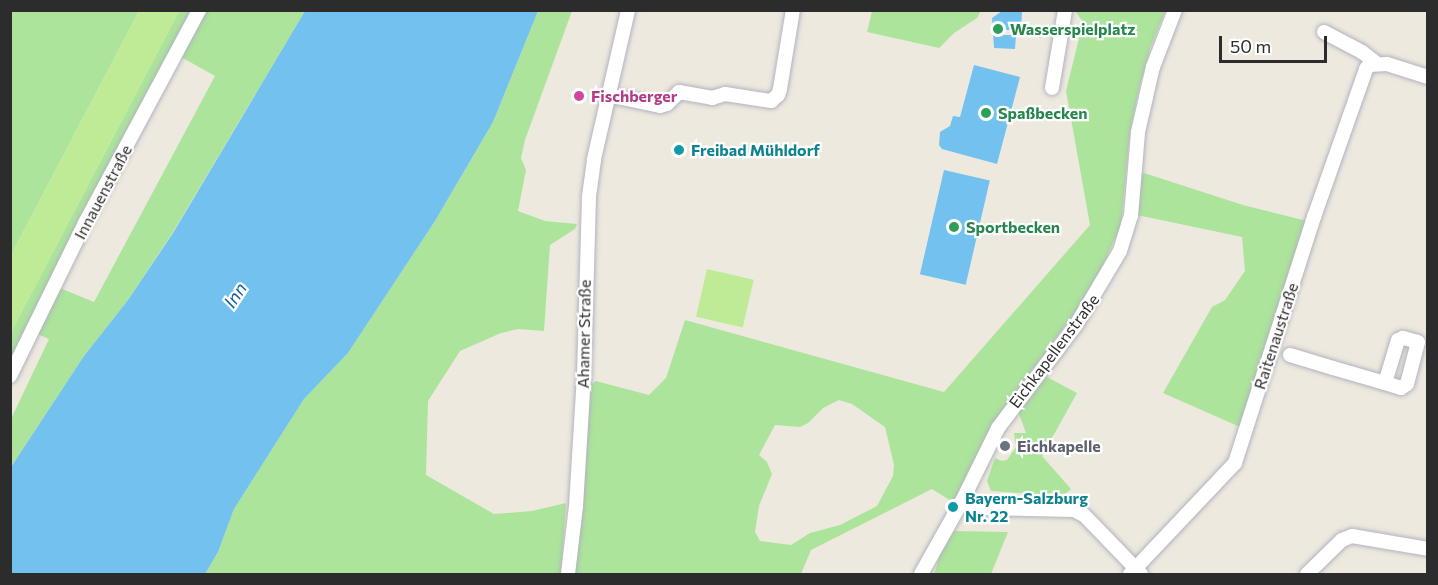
<!DOCTYPE html>
<html>
<head>
<meta charset="utf-8">
<style>
  body { margin:0 }
  #map { position:relative; width:1438px; height:585px; overflow:hidden; background:#eee9df; font-family:Commissioner,sans-serif }
  div>[style] { position:absolute }
  [style*='--x'] { left:calc(var(--x)*1px); top:calc(var(--y)*1px); width:calc(var(--w)*1px); rotate:calc(var(--a)*1deg) }
  .green>* { inset:0; background:#ace49b }
  .pitch>* { inset:0; background:#bfeb97; transform-origin:0 0 }
  .water>* { inset:0; background:#72c1ef; transform-origin:0 0 }
  .roads { filter:drop-shadow(0 0 2px #b2b3bf) drop-shadow(0 0 2px #b2b3bf) }
  .minor>* { height:14px; margin:-7px; padding:0 7px; transform-origin:7px; border-radius:7px; background:#fff }
  .dots>* { width:16px; height:16px; translate:-50% -50%; box-sizing:border-box; border:3px solid #fff; border-radius:50% }
  span { translate:-50% -50%; white-space:nowrap; text-align:center; line-height:1.15; -webkit-text-stroke:4.5px #fff; paint-order:stroke }
  .leisure-label { font-size:16px; color:#27864d; font-weight:700 }
  .left { translate:0 -50%; text-align:left }
  .hotel-label { font-size:16px; color:#b23c85; font-weight:700 }
  .culture-label { font-size:16px; color:#0d838f; font-weight:700 }
  .street-label { font-size:16px; color:#2c2c2c }
  .worship-label { font-size:16px; color:#5b616d; font-weight:700 }
  .water-label { font-size:18px; color:#0d5e9f; font-style:italic }
  .frame { position:absolute; inset:0; border:12px solid #2c2c2c; pointer-events:none }
  .scale { position:absolute; left:1219px; top:36px; width:108px; height:27px; box-sizing:border-box; border:3px solid #2c2c2c; border-top:0; padding-left:8px; font-size:18px; line-height:21px; white-space:nowrap; color:#2c2c2c; -webkit-text-stroke:4px #fff; paint-order:stroke }
</style>
</head>
<body>
<div id="map">
  <div class="green">
    <i style="clip-path:polygon(11px 11px,139px 11px,11px 255px)"></i>
    <i style="clip-path:polygon(179px 11px,193px 11px,11px 370px,11px 332px)"></i>
    <i style="clip-path:polygon(206px 11px,305px 11px,173px 232px,128px 300px,84px 356px,11px 467px,11px 419px,49px 339px,33px 332px,55px 286px,94px 302px,215px 76px,181px 57px)"></i>
    <i style="clip-path:polygon(538px 11px,572px 11px,525px 140px,521px 158px,526px 170px,518px 211px,545px 221px,577px 224px,575px 229px,550px 245px,544px 331px,518px 329px,501px 333px,460px 351px,428px 401px,426px 475px,494px 514px,532px 511px,566px 503px,561px 574px,205px 574px,218px 552px,234px 509px,304px 399px,348px 353px,435px 221px,493px 122px)"></i>
    <i style="clip-path:polygon(872px 11px,872px 10px,981px 11px,977px 18px,954px 33px,939px 48px,867px 32px)"></i>
    <i style="clip-path:polygon(evenodd,1075px 11px,1165px 11px,1151px 46px,1139px 89px,1130px 132px,1121px 225px,1092px 290px,1000px 413px,954px 503px,932px 489px,811px 550px,801px 574px,574px 574px,589px 386px,596px 381px,649px 395px,666px 378px,685px 320px,944px 392px,1090px 225px,1066px 91px,1083px 22px,1075px 11px,839px 400px,852px 404px,885px 427px,894px 465px,893px 476px,877px 506px,840px 525px,810px 533px,791px 545px,760px 541px,755px 532px,759px 506px,772px 474px,767px 462px,759px 455px,775px 425px,800px 427px,808px 423px,823px 408px,839px 400px)"></i>
    <i style="clip-path:polygon(1141px 172px,1243px 205px,1319px 224px,1249px 431px,1163px 393px,1212px 307px,1225px 300px,1245px 271px,1242px 237px,1137px 215px)"></i>
    <i style="clip-path:polygon(1045px 376px,1077px 393px,1042px 456px,1071px 489px,1063px 496px,991px 491px,987px 481px,995px 458px,1002px 461px,1007px 460px,1016px 447px,1014px 433px,1026px 433px,1018px 411px)"></i>
    <i style="clip-path:polygon(954px 531px,1008px 532px,991px 574px,934px 574px,940px 555px)"></i>
  </div>
  <div class="pitch">
    <i style="clip-path:polygon(139px 11px,179px 11px,11px 332px,11px 255px)"></i>
    <i style="left:707px;top:269px;width:48px;height:49px;rotate:13deg"></i>
  </div>
  <div class="water">
    <i style="clip-path:polygon(305px 11px,538px 11px,493px 122px,435px 221px,348px 353px,304px 399px,234px 509px,218px 552px,205px 574px,11px 574px,11px 467px,84px 356px,128px 300px,173px 233px)"></i>
    <i style="clip-path:polygon(1002px 11px,1022px 11px,1021px 30px,1004px 30px,1004px 35px,1016px 35px,1015px 49px,994px 48px,992px 18px)"></i>
    <i style="clip-path:polygon(974px 65px,1020px 77px,997px 164px,942px 149px,939px 145px,940px 132px,950px 126px,953px 116px,960px 117px)"></i>
    <i style="left:944px;top:170px;width:47px;height:107px;rotate:13deg"></i>
  </div>
  <div class="roads">
    <div class="minor">
      <i style="--x:1324;--y:32;--w:43;--a:27.8"></i>
      <i style="--x:1362;--y:52;--w:18;--a:38"></i>
      <i style="--x:1052;--y:88;--w:79;--a:-80.5"></i>
      <i style="--x:608;--y:95;--w:53;--a:11.9"></i>
      <i style="--x:660;--y:106;--w:7;--a:-16"></i>
      <i style="--x:667;--y:104;--w:17;--a:-45"></i>
      <i style="--x:679;--y:92;--w:34;--a:10"></i>
      <i style="--x:712;--y:98;--w:14;--a:-17"></i>
      <i style="--x:725;--y:94;--w:47;--a:8.7"></i>
      <i style="--x:771;--y:101;--w:9;--a:-41"></i>
      <i style="--x:778;--y:95;--w:6;--a:-72"></i>
      <i style="--x:780;--y:89;--w:80;--a:-80.7"></i>
      <i style="--x:1290;--y:355;--w:45;--a:16.8"></i>
      <i style="--x:1333;--y:368;--w:54;--a:16.1"></i>
      <i style="--x:1385;--y:383;--w:17;--a:17"></i>
      <i style="--x:1401;--y:388;--w:7;--a:-34"></i>
      <i style="--x:1407;--y:384;--w:43;--a:-75.3"></i>
      <i style="--x:1418;--y:342;--w:16;--a:-165"></i>
      <i style="--x:1403;--y:338;--w:5;--a:158"></i>
      <i style="--x:1398;--y:340;--w:45;--a:106.8"></i>
      <i style="--x:10;--y:376;--w:170;--a:-63.9"></i>
      <i style="--x:85;--y:223;--w:242;--a:-61.8"></i>
      <i style="--x:962;--y:501;--w:23;--a:18"></i>
      <i style="--x:984;--y:508;--w:90;--a:1.3"></i>
      <i style="--x:1074;--y:510;--w:11;--a:27"></i>
      <i style="--x:1084;--y:515;--w:82;--a:46"></i>
      <i style="--x:568;--y:574;--w:68;--a:-83.3"></i>
      <i style="--x:576;--y:506;--w:130;--a:-86.5"></i>
      <i style="--x:584;--y:376;--w:180;--a:-88.4"></i>
      <i style="--x:589;--y:196;--w:37;--a:-82"></i>
      <i style="--x:594;--y:159;--w:153;--a:-77.1"></i>
      <i style="--x:921;--y:574;--w:84;--a:-60.7"></i>
      <i style="--x:962;--y:501;--w:81;--a:-63.7"></i>
      <i style="--x:998;--y:428;--w:129;--a:-52.9"></i>
      <i style="--x:1076;--y:325;--w:86;--a:-59.3"></i>
      <i style="--x:1120;--y:251;--w:37;--a:-73"></i>
      <i style="--x:1131;--y:216;--w:84;--a:-85.2"></i>
      <i style="--x:1138;--y:132;--w:36;--a:-77"></i>
      <i style="--x:1146;--y:97;--w:31;--a:-77"></i>
      <i style="--x:1153;--y:67;--w:61;--a:-68.9"></i>
      <i style="--x:1130;--y:574;--w:153;--a:-46.6"></i>
      <i style="--x:1235;--y:463;--w:258;--a:-72.2"></i>
      <i style="--x:1314;--y:217;--w:157;--a:-70.6"></i>
      <i style="--x:1366;--y:69;--w:5;--a:-53"></i>
      <i style="--x:1369;--y:65;--w:18;--a:-3"></i>
      <i style="--x:1387;--y:64;--w:43;--a:17.6"></i>
      <i style="--x:1307;--y:574;--w:49;--a:-44.2"></i>
      <i style="--x:1342;--y:540;--w:11;--a:-22"></i>
      <i style="--x:1352;--y:536;--w:77;--a:9.7"></i>
    </div>
  </div>
  <div class="dots">
    <i style="left:998px;top:29px;background:#2e9e5b"></i>
    <i style="left:579px;top:96px;background:#d1479c"></i>
    <i style="left:986px;top:113px;background:#2e9e5b"></i>
    <i style="left:679px;top:150px;background:#0f9aa8"></i>
    <i style="left:954px;top:227px;background:#2e9e5b"></i>
    <i style="left:1005px;top:446px;background:#6b7280"></i>
    <i style="left:953px;top:507px;background:#0f9aa8"></i>
  </div>
  <div class="leisure-label">
    <span class="left" style="left:1010px;top:29px">Wasserspielplatz</span>
    <span class="left" style="left:998px;top:113px">Spaßbecken</span>
    <span class="left" style="left:966px;top:227px">Sportbecken</span>
  </div>
  <div class="hotel-label">
    <span class="left" style="left:591px;top:96px">Fischberger</span>
  </div>
  <div class="culture-label">
    <span class="left" style="left:691px;top:150px">Freibad Mühldorf</span>
    <span class="left" style="left:965px;top:507px">Bayern-Salzburg<br>Nr. 22</span>
  </div>
  <div class="street-label">
    <span style="left:103px;top:192px;rotate:-62deg">Innauenstraße</span>
    <span style="left:584px;top:334px;rotate:-89deg">Ahamer Straße</span>
    <span style="left:1276px;top:336px;rotate:-72deg">Raitenaustraße</span>
    <span style="left:1054px;top:351px;rotate:-53deg">Eichkapellenstraße</span>
  </div>
  <div class="worship-label">
    <span class="left" style="left:1017px;top:446px">Eichkapelle</span>
  </div>
  <div class="water-label">
    <span style="left:235px;top:295px;rotate:-57deg">Inn</span>
  </div>
  <div class="frame"></div>
  <div class="scale">50 m</div>
</div>
</body>
</html>
